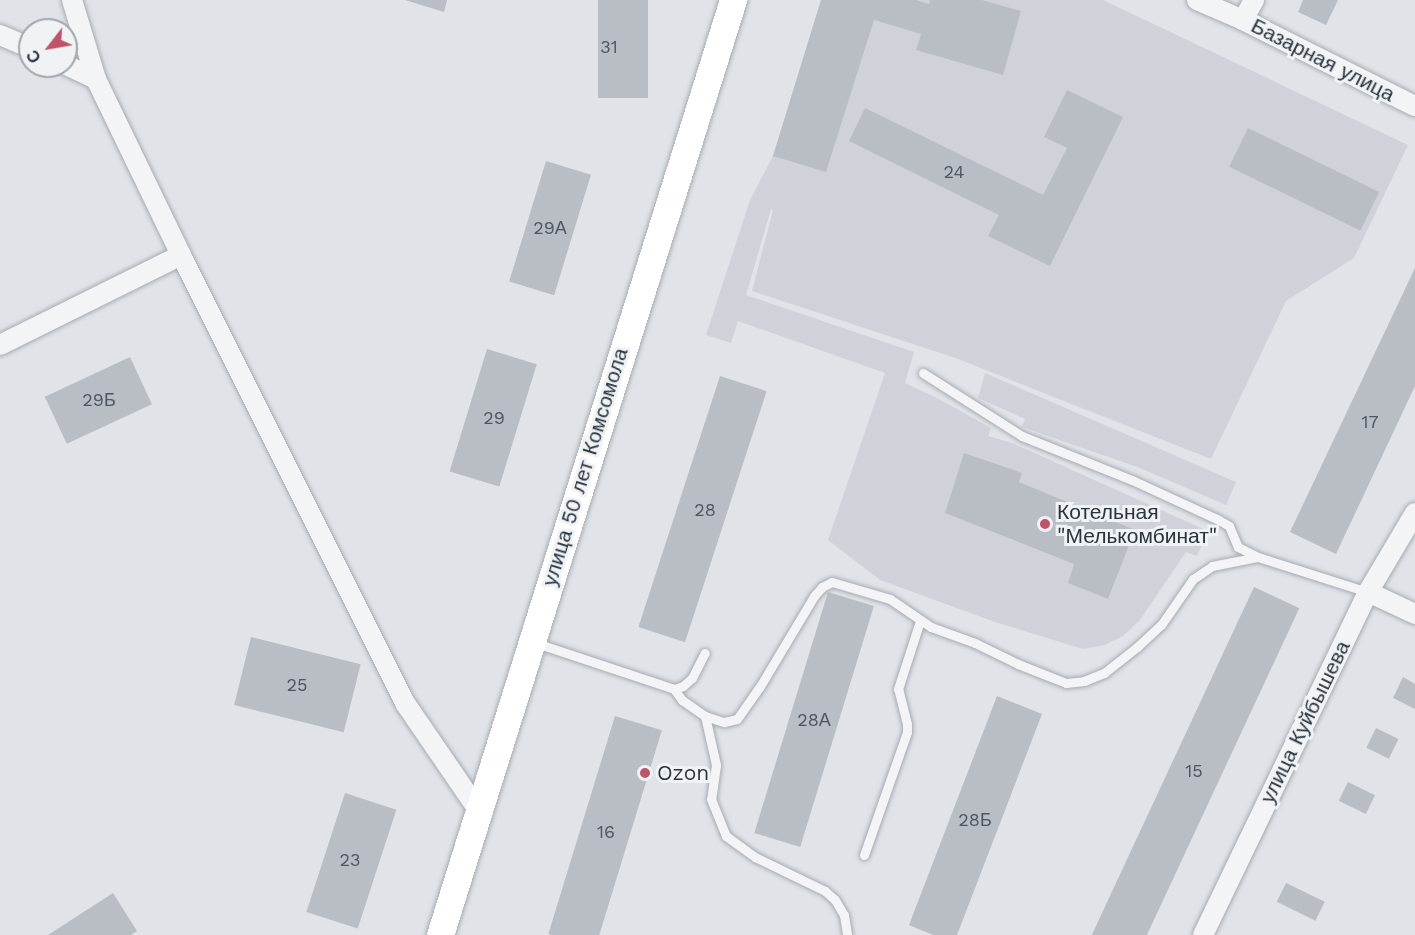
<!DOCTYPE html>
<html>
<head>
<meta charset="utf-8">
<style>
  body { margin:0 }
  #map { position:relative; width:1415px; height:935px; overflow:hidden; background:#e0e4e8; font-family:"Work Sans",sans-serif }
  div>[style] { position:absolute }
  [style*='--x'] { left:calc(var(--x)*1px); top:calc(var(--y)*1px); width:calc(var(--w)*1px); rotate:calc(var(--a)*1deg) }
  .built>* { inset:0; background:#cfd3d9 }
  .building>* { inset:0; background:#b8bec4; transform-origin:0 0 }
  .roads { filter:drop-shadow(0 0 2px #a6abb1) drop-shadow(0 0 2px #a6abb1) }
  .lane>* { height:9px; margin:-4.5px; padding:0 4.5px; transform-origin:4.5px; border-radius:4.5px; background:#f3f4f6 }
  .street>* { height:20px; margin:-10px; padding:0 10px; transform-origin:10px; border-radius:10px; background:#f3f4f6 }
  .secondary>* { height:27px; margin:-13.5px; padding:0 13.5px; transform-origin:13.5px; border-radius:13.5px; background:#fff }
  .dots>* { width:16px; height:16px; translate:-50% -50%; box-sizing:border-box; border:3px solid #f0f3f5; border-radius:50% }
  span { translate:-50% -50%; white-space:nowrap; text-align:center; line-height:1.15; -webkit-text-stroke:6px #f0f3f5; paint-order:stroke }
  .number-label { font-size:18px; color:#4e565f }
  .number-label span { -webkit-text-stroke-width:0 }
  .street-label { font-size:21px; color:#2b333d }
  .poi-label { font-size:21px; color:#2b333d }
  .left { translate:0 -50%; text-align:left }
  .north { position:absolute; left:18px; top:18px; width:60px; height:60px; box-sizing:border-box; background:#f0f3f5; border:2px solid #a1a6ab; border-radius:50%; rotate:239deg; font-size:16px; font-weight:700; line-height:24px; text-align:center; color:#2b333d }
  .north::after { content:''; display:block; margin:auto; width:21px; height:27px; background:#c0526c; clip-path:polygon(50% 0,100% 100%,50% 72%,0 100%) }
</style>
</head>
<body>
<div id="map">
  <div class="built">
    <i style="clip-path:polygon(821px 0,1103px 0,1408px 145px,1354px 258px,1286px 301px,1211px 459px,958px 359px,752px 291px,773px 210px,771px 209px,746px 295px,914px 352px,905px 383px,937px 398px,991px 428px,988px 436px,1012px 443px,1208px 531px,1197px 556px,1186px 552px,1140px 620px,1123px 636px,1105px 645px,1083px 649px,995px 622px,880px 580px,828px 540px,885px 373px,738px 321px,731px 343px,706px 335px,750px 200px,773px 156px)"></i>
    <i style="clip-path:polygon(985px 373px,1236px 482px,1226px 505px,1140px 468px,1022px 427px,1025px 419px,978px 398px)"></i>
  </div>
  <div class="building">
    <i style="clip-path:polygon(405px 0,447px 0,444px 12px)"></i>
    <i style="left:598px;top:0;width:50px;height:98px"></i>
    <i style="clip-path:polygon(821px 0,916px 0,929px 4px,930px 0,982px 0,1021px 11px,1003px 75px,916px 50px,921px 34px,874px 20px,826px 172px,773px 156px)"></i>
    <i style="clip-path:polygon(1303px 0,1338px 0,1326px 25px,1298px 12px)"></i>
    <i style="clip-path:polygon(1067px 90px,1123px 117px,1050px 266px,988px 236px,999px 215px,849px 141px,865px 108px,1043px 195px,1067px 148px,1044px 137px)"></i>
    <i style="left:1248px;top:128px;width:146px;height:43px;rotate:26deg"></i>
    <i style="left:546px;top:161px;width:47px;height:126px;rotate:17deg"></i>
    <i style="clip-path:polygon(1415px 268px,1415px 386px,1336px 554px,1290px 532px)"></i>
    <i style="left:487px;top:349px;width:52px;height:128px;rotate:17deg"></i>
    <i style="left:130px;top:357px;width:52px;height:94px;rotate:65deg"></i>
    <i style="left:720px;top:376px;width:49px;height:264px;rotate:18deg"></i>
    <i style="clip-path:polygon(964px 453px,1022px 473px,1019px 482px,1135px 530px,1108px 599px,1068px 583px,1074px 564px,945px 513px)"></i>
    <i style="left:1254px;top:587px;width:50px;height:385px;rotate:25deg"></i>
    <i style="left:828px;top:592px;width:48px;height:252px;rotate:17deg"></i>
    <i style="left:251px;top:637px;width:113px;height:70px;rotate:14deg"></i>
    <i style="clip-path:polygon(1403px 677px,1415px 684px,1415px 709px,1393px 698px)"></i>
    <i style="clip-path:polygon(997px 696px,1042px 714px,957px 935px,933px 935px,909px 925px)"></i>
    <i style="left:615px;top:716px;width:49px;height:228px;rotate:17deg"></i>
    <i style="left:1376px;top:728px;width:25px;height:22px;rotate:26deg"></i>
    <i style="left:1348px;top:782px;width:30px;height:21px;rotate:26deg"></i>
    <i style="left:345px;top:793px;width:54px;height:125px;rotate:18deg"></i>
    <i style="left:1286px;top:883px;width:43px;height:21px;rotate:26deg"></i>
    <i style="clip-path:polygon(113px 893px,137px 931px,131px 935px,48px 935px)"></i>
  </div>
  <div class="roads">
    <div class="lane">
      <i style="--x:923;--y:373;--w:117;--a:32.5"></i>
      <i style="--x:1022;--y:436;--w:118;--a:21.8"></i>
      <i style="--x:1132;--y:480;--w:96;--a:24.7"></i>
      <i style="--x:1219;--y:520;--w:12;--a:31"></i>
      <i style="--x:1229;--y:526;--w:23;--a:67"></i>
      <i style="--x:1238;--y:547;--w:20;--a:27"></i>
      <i style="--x:533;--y:642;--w:149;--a:18.4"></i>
      <i style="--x:674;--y:689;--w:9;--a:-18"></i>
      <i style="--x:683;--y:686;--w:12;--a:-42"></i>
      <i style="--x:692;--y:678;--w:28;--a:-63"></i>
      <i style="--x:674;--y:689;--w:14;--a:54"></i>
      <i style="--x:682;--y:700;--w:28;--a:35"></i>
      <i style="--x:705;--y:716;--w:20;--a:18"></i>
      <i style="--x:724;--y:722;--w:13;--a:-13"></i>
      <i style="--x:737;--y:719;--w:38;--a:-55"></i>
      <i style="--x:759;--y:688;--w:107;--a:-59.1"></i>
      <i style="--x:814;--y:596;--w:12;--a:-48"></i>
      <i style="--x:822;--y:587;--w:11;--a:-27"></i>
      <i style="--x:832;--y:582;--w:60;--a:16.3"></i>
      <i style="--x:890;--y:599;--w:50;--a:34.3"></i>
      <i style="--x:931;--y:627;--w:47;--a:20"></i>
      <i style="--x:975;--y:643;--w:48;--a:26"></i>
      <i style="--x:1018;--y:664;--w:52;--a:21.6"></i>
      <i style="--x:1066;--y:683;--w:18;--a:-6"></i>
      <i style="--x:1084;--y:681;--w:22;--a:-22"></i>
      <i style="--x:1104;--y:673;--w:42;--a:-38.2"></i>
      <i style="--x:1137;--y:647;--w:33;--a:-43"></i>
      <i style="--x:1161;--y:625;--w:56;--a:-55.2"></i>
      <i style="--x:1193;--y:579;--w:23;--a:-34"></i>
      <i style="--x:1212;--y:566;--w:47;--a:-11.1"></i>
      <i style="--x:1258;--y:557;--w:115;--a:17.7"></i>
      <i style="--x:705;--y:716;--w:50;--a:77.3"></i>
      <i style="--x:716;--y:765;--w:34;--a:98"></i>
      <i style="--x:711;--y:799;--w:40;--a:68"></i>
      <i style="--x:726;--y:836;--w:36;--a:36"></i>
      <i style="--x:755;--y:857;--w:78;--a:25.9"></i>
      <i style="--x:825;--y:891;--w:13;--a:42"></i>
      <i style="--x:835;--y:900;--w:17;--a:59"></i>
      <i style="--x:844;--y:915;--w:20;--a:81"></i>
      <i style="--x:864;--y:855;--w:130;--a:-70.7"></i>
      <i style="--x:907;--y:732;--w:8;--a:-90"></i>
      <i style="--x:907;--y:724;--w:36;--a:-104"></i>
      <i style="--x:898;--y:689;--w:71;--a:-72.1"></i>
    </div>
    <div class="street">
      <i style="--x:72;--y:0;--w:83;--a:73.1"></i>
      <i style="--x:1197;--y:0;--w:50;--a:23.5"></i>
      <i style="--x:1243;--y:20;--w:192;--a:26.6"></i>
      <i style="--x:1243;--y:20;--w:23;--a:-61"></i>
      <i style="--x:0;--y:35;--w:33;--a:23"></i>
      <i style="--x:181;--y:255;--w:501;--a:63.43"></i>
      <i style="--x:405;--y:703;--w:131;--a:55.6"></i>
      <i style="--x:0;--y:345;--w:202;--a:-26.4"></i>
      <i style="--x:181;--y:255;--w:195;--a:-115.8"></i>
      <i style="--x:96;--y:79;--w:33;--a:-155"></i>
      <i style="--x:1368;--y:592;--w:52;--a:25.1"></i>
      <i style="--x:1203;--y:935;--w:381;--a:-64.3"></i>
      <i style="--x:1368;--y:592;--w:92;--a:-59.3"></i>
    </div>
    <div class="secondary">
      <i style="--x:440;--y:935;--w:980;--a:-72.6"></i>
    </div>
  </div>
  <div class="dots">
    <i style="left:1045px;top:524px;background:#c0526c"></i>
    <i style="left:645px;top:773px;background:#c0526c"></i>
  </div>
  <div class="number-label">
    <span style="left:609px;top:47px">31</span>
    <span style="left:954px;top:172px">24</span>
    <span style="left:550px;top:228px">29А</span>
    <span style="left:99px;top:400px">29Б</span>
    <span style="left:494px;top:418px">29</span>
    <span style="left:1370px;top:422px">17</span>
    <span style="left:705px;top:510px">28</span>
    <span style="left:297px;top:685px">25</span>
    <span style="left:814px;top:720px">28А</span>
    <span style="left:1194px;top:771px">15</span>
    <span style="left:975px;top:820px">28Б</span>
    <span style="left:606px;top:832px">16</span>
    <span style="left:350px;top:860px">23</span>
  </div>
  <div class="street-label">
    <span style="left:1323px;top:60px;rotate:27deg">Базарная улица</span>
    <span style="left:585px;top:467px;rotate:-73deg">улица 50 лет Комсомола</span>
    <span style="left:1305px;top:722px;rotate:-64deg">улица Куйбышева</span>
  </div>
  <div class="poi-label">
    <span class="left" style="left:1057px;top:524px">Котельная<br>"Мелькомбинат"</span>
    <span class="left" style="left:657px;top:773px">Ozon</span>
  </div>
  <div class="north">С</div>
</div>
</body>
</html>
